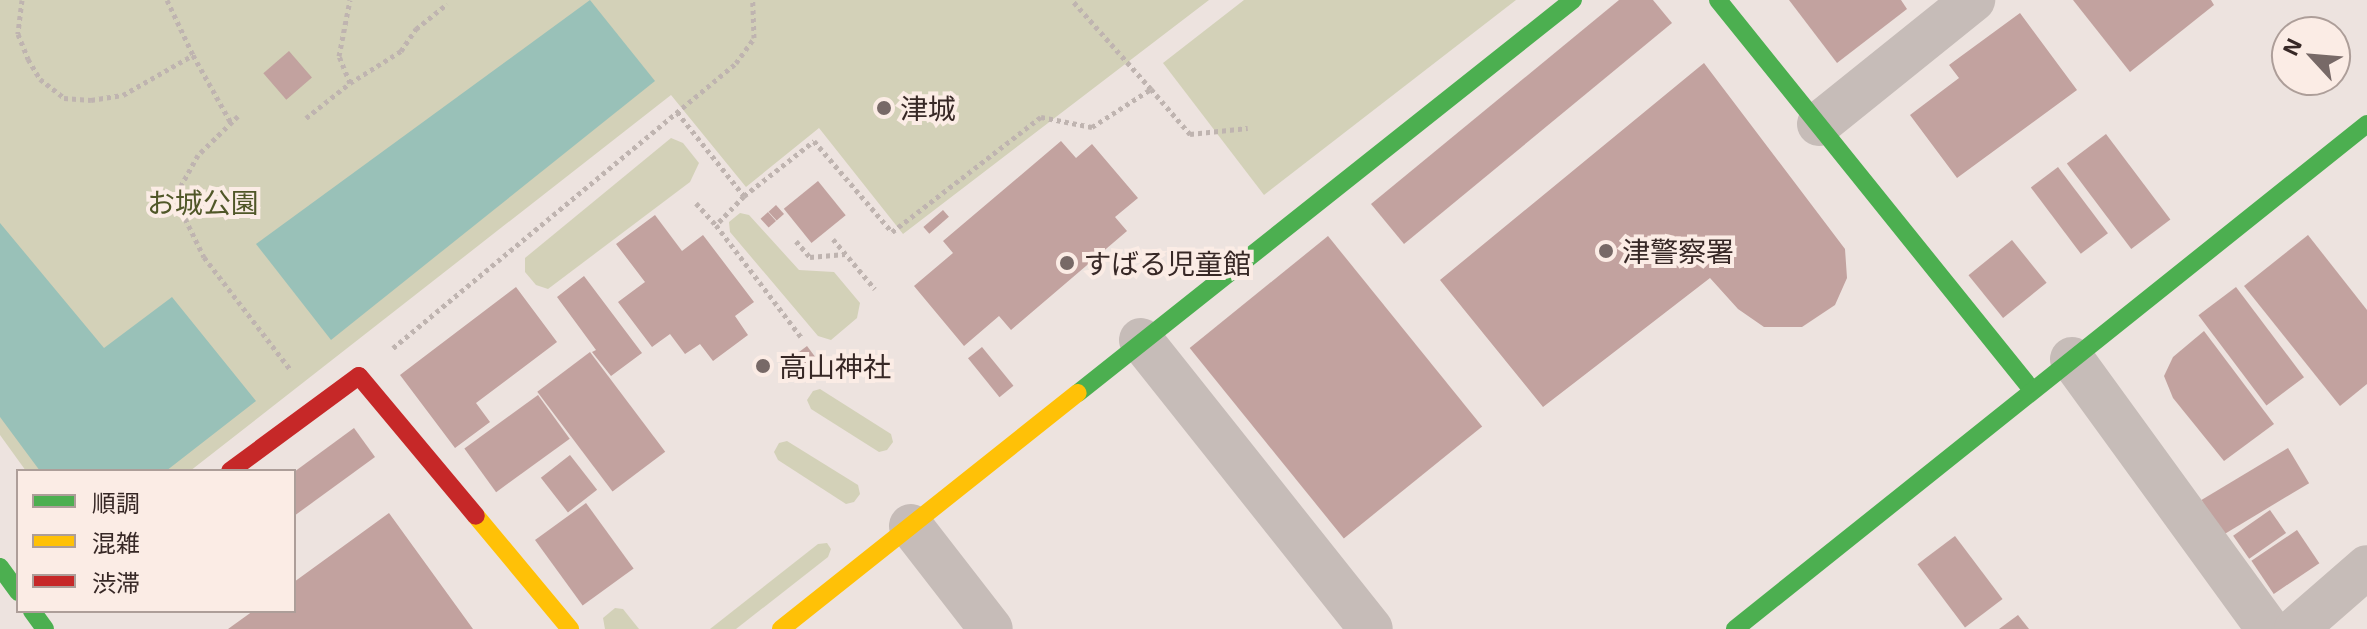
<!DOCTYPE html>
<html>
<head>
<meta charset="utf-8">
<style>
  body { margin:0 }
  #map { position:relative; width:2367px; height:629px; overflow:hidden; background:#ede3df; font-family:"Exo 2","Noto Sans JP",sans-serif }
  div>[style] { position:absolute }
  [style*='--x'] { left:calc(var(--x)*1px); top:calc(var(--y)*1px); width:calc(var(--w)*1px); rotate:calc(var(--a)*1deg) }
  .green>* { inset:0; background:#d3d1b8 }
  .water>* { inset:0; background:#99c1b8 }
  .building>* { inset:0; background:#c2a29f; transform-origin:0 0 }
  .path>* { height:5px; margin-top:-2.5px; transform-origin:0; background:repeating-linear-gradient(90deg,#bfb4b0 0 4px,transparent 0 8px) }
  .street>* { height:44px; margin:-22px; padding:0 22px; transform-origin:22px; border-radius:22px; background:#c6bcb8 }
  .fast>* { height:18px; margin:-9px; padding:0 9px; transform-origin:9px; border-radius:9px; background:#4caf50 }
  .slow>* { height:18px; margin:-9px; padding:0 9px; transform-origin:9px; border-radius:9px; background:#ffc107 }
  .jam>* { height:18px; margin:-9px; padding:0 9px; transform-origin:9px; border-radius:9px; background:#c62828 }
  .dots>* { width:22px; height:22px; translate:-50% -50%; box-sizing:border-box; border:4px solid #fbece5; border-radius:50% }
  span { translate:-50% -50%; white-space:nowrap; text-align:center; line-height:1.15; -webkit-text-stroke:8px #fbece5; paint-order:stroke }
  .poi-label { font-size:28px; color:#372826 }
  .left { translate:0 -50%; text-align:left }
  .park-label { font-size:28px; color:#505728 }
  .legend { position:absolute; left:16px; top:469px; width:280px; height:144px; box-sizing:border-box; background:#fbece5; border:2px solid #ad9e99; margin:0; padding:10px 14px; list-style:none; font-size:24px; color:#372826 }
  .legend li { display:flex; align-items:center; gap:16px; height:40px }
  .legend b { width:40px; border:2px solid #ad9e99 }
  .north { position:absolute; left:2271px; top:16px; width:80px; height:80px; box-sizing:border-box; background:#fbece5; border:2px solid #ad9e99; border-radius:50%; rotate:296deg; font-size:22px; font-weight:700; line-height:32px; text-align:center; color:#372826 }
  .north::after { content:''; display:block; margin:auto; width:28px; height:36px; background:#776967; clip-path:polygon(50% 0,100% 100%,50% 72%,0 100%) }
</style>
</head>
<body>
<div id="map">
  <div class="green">
    <i style="clip-path:polygon(0 0,1209px 0,903px 234px,819px 128px,746px 187px,671px 95px,190px 471px,26px 471px,0 435px)"></i>
    <i style="clip-path:polygon(1244px 0,1516px 0,1264px 195px,1163px 63px)"></i>
    <i style="clip-path:polygon(671px 138px,683px 143px,699px 163px,690px 182px,548px 289px,536px 285px,525px 272px,525px 258px)"></i>
    <i style="clip-path:polygon(740px 213px,749px 215px,799px 270px,834px 272px,860px 303px,857px 318px,831px 340px,818px 336px,730px 232px,729px 222px)"></i>
    <i style="clip-path:polygon(820px 389px,891px 434px,893px 442px,887px 450px,879px 452px,811px 409px,807px 400px,813px 391px)"></i>
    <i style="clip-path:polygon(787px 441px,858px 485px,860px 494px,854px 502px,846px 504px,778px 460px,774px 452px,779px 443px)"></i>
    <i style="clip-path:polygon(827px 543px,831px 549px,828px 557px,736px 629px,710px 629px,818px 544px)"></i>
    <i style="clip-path:polygon(615px 608px,623px 609px,639px 629px,605px 629px,603px 618px)"></i>
  </div>
  <div class="water">
    <i style="clip-path:polygon(590px 0,655px 81px,331px 340px,256px 244px)"></i>
    <i style="clip-path:polygon(0 223px,104px 348px,172px 297px,256px 401px,166px 471px,40px 471px,0 417px)"></i>
  </div>
  <div class="building">
    <i style="clip-path:polygon(1619px 0,1653px 0,1672px 23px,1404px 244px,1371px 204px)"></i>
    <i style="clip-path:polygon(1789px 0,1901px 0,1907px 9px,1837px 63px)"></i>
    <i style="clip-path:polygon(2073px 0,2211px 0,2214px 5px,2130px 72px)"></i>
    <i style="clip-path:polygon(2020px 13px,2077px 90px,1957px 178px,1910px 115px,1959px 78px,1949px 65px)"></i>
    <i style="left:289px;top:51px;width:35px;height:34px;rotate:49deg"></i>
    <i style="clip-path:polygon(1704px 63px,1845px 249px,1847px 278px,1835px 305px,1802px 327px,1764px 327px,1738px 309px,1710px 278px,1543px 407px,1440px 280px)"></i>
    <i style="left:2106px;top:134px;width:107px;height:49px;rotate:53deg"></i>
    <i style="clip-path:polygon(1061px 141px,1076px 158px,1092px 144px,1138px 198px,1115px 217px,1127px 231px,1011px 330px,999px 316px,964px 346px,914px 286px,953px 253px,943px 241px)"></i>
    <i style="left:2058px;top:167px;width:83px;height:34px;rotate:53deg"></i>
    <i style="left:818px;top:181px;width:44px;height:44px;rotate:51deg"></i>
    <i style="left:776px;top:205px;width:12px;height:10px;rotate:48deg"></i>
    <i style="left:943px;top:210px;width:9px;height:26px;rotate:49deg"></i>
    <i style="left:768px;top:212px;width:12px;height:10px;rotate:48deg"></i>
    <i style="clip-path:polygon(655px 215px,682px 251px,703px 235px,754px 302px,735px 316px,748px 335px,713px 361px,700px 344px,685px 354px,670px 334px,652px 347px,618px 302px,645px 282px,616px 244px)"></i>
    <i style="clip-path:polygon(2308px 235px,2367px 310px,2367px 384px,2340px 406px,2244px 286px)"></i>
    <i style="left:1328px;top:236px;width:245px;height:178px;rotate:51deg"></i>
    <i style="left:2012px;top:240px;width:55px;height:56px;rotate:51deg"></i>
    <i style="clip-path:polygon(584px 276px,642px 353px,611px 376px,592px 352px,596px 350px,557px 297px)"></i>
    <i style="clip-path:polygon(516px 287px,557px 342px,476px 403px,490px 422px,455px 448px,400px 375px)"></i>
    <i style="left:2236px;top:287px;width:113px;height:47px;rotate:53deg"></i>
    <i style="clip-path:polygon(2204px 331px,2274px 424px,2224px 461px,2173px 398px,2164px 376px,2173px 357px)"></i>
    <i style="left:807px;top:346px;width:20px;height:22px;rotate:53deg"></i>
    <i style="left:982px;top:347px;width:50px;height:18px;rotate:51deg"></i>
    <i style="left:590px;top:352px;width:125px;height:66px;rotate:53deg"></i>
    <i style="left:538px;top:395px;width:54px;height:91px;rotate:54deg"></i>
    <i style="clip-path:polygon(354px 428px,375px 457px,294px 516px,294px 472px)"></i>
    <i style="left:2288px;top:448px;width:41px;height:101px;rotate:59deg"></i>
    <i style="left:570px;top:455px;width:44px;height:37px;rotate:52deg"></i>
    <i style="left:586px;top:503px;width:81px;height:63px;rotate:54deg"></i>
    <i style="left:2270px;top:510px;width:28px;height:45px;rotate:55deg"></i>
    <i style="clip-path:polygon(389px 513px,473px 629px,228px 629px,253px 611px,294px 611px,294px 582px)"></i>
    <i style="left:2297px;top:530px;width:40px;height:55px;rotate:56deg"></i>
    <i style="left:1955px;top:536px;width:79px;height:47px;rotate:53deg"></i>
    <i style="clip-path:polygon(2018px 615px,2029px 629px,1999px 629px)"></i>
  </div>
  <div class="path">
    <i style="--x:22;--y:0;--w:34;--a:97"></i>
    <i style="--x:18;--y:34;--w:27;--a:68"></i>
    <i style="--x:28;--y:59;--w:23;--a:59"></i>
    <i style="--x:40;--y:79;--w:31;--a:38"></i>
    <i style="--x:64;--y:98;--w:27;--a:4"></i>
    <i style="--x:91;--y:100;--w:32;--a:-9"></i>
    <i style="--x:123;--y:95;--w:81;--a:-29.7"></i>
    <i style="--x:167;--y:0;--w:61;--a:64.7"></i>
    <i style="--x:193;--y:55;--w:78;--a:60.8"></i>
    <i style="--x:350;--y:83;--w:29;--a:-112"></i>
    <i style="--x:339;--y:56;--w:57;--a:-78.9"></i>
    <i style="--x:1151;--y:89;--w:60;--a:49.1"></i>
    <i style="--x:1190;--y:134;--w:58;--a:-5.9"></i>
    <i style="--x:677;--y:112;--w:107;--a:51.4"></i>
    <i style="--x:744;--y:196;--w:89;--a:-38.2"></i>
    <i style="--x:814;--y:141;--w:120;--a:49.4"></i>
    <i style="--x:892;--y:232;--w:188;--a:-37.7"></i>
    <i style="--x:1041;--y:117;--w:52;--a:11.1"></i>
    <i style="--x:1092;--y:127;--w:70;--a:-32.8"></i>
    <i style="--x:1151;--y:89;--w:119;--a:-131.6"></i>
    <i style="--x:238;--y:116;--w:56;--a:135.7"></i>
    <i style="--x:198;--y:155;--w:35;--a:119"></i>
    <i style="--x:181;--y:186;--w:18;--a:99"></i>
    <i style="--x:178;--y:204;--w:59;--a:63.9"></i>
    <i style="--x:204;--y:257;--w:141;--a:52.5"></i>
    <i style="--x:306;--y:118;--w:56;--a:-38.5"></i>
    <i style="--x:350;--y:83;--w:60;--a:-32.1"></i>
    <i style="--x:401;--y:51;--w:27;--a:-56"></i>
    <i style="--x:416;--y:29;--w:40;--a:-39"></i>
    <i style="--x:744;--y:196;--w:40;--a:134"></i>
    <i style="--x:716;--y:225;--w:141;--a:52.8"></i>
    <i style="--x:696;--y:203;--w:30;--a:48"></i>
    <i style="--x:833;--y:239;--w:65;--a:50"></i>
    <i style="--x:796;--y:241;--w:21;--a:49"></i>
    <i style="--x:810;--y:257;--w:35;--a:-5"></i>
    <i style="--x:393;--y:348;--w:446;--a:-39.7"></i>
    <i style="--x:736;--y:63;--w:31;--a:-54"></i>
    <i style="--x:754;--y:38;--w:38;--a:-92"></i>
  </div>
  <div class="street">
    <i style="--x:1819;--y:124;--w:198;--a:-38.8"></i>
    <i style="--x:1141;--y:340;--w:369;--a:51.5"></i>
    <i style="--x:2072;--y:359;--w:334;--a:54"></i>
    <i style="--x:911;--y:526;--w:130;--a:52.2"></i>
    <i style="--x:2296;--y:629;--w:94;--a:-41.1"></i>
  </div>
  <div class="fast">
    <i style="--x:1718;--y:0;--w:501;--a:51.16"></i>
    <i style="--x:1078;--y:393;--w:632;--a:-38.45"></i>
    <i style="--x:0;--y:567;--w:31;--a:54"></i>
    <i style="--x:32;--y:611;--w:22;--a:54"></i>
    <i style="--x:1735;--y:629;--w:809;--a:-38.63"></i>
  </div>
  <div class="slow">
    <i style="--x:476;--y:516;--w:147;--a:50.2"></i>
    <i style="--x:781;--y:629;--w:379;--a:-38.5"></i>
  </div>
  <div class="jam">
    <i style="--x:230;--y:471;--w:160;--a:-36.4"></i>
    <i style="--x:359;--y:376;--w:182;--a:50.1"></i>
  </div>
  <div class="dots">
    <i style="left:884px;top:108px;background:#776967"></i>
    <i style="left:1606px;top:251px;background:#776967"></i>
    <i style="left:1067px;top:263px;background:#776967"></i>
    <i style="left:763px;top:366px;background:#776967"></i>
  </div>
  <div class="poi-label">
    <span class="left" style="left:900px;top:108px">津城</span>
    <span class="left" style="left:1622px;top:251px">津警察署</span>
    <span class="left" style="left:1083px;top:263px">すばる児童館</span>
    <span class="left" style="left:779px;top:366px">高山神社</span>
  </div>
  <div class="park-label">
    <span style="left:203px;top:202px">お城公園</span>
  </div>
  <ul class="legend">
  <li><b style="height:10px;background:#4caf50"></b>順調</li>
  <li><b style="height:10px;background:#ffc107"></b>混雑</li>
  <li><b style="height:10px;background:#c62828"></b>渋滞</li>
  </ul>
  <div class="north">N</div>
</div>
</body>
</html>
